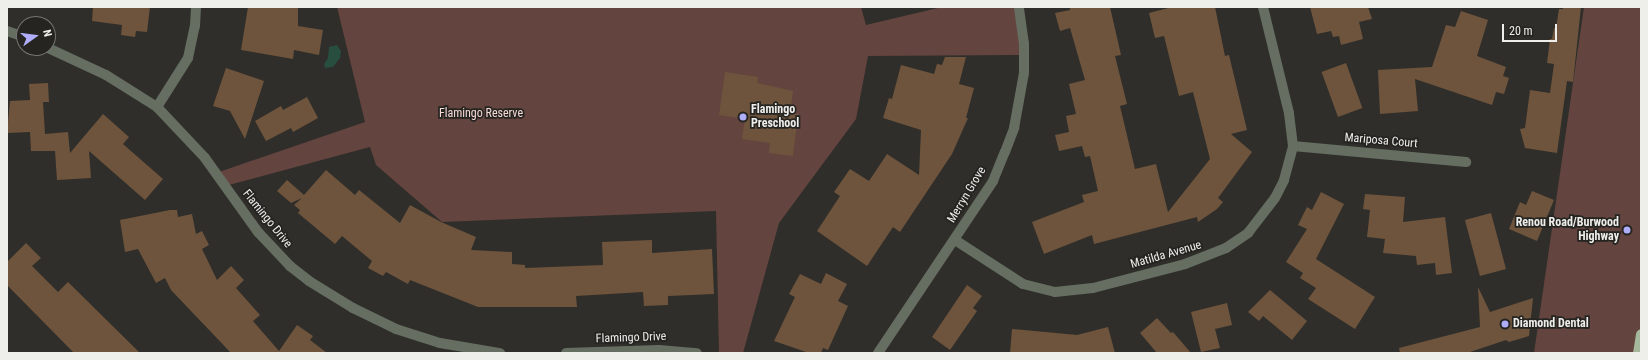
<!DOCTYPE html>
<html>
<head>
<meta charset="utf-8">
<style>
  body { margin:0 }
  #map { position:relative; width:1648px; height:360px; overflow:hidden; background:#2f2e2a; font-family:"Roboto Condensed",sans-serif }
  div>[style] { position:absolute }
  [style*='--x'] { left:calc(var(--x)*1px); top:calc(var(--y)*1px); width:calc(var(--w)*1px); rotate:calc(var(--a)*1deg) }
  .green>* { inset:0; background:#64443e }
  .water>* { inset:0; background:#284e40 }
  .building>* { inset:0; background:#6e543c; transform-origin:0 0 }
  .minor>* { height:10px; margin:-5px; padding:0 5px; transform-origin:5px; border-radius:5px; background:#656e60 }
  .trunk>* { height:11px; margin:-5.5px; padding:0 5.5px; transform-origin:5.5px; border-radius:5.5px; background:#a6b89c }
  .dots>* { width:11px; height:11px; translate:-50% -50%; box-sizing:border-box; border:2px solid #252421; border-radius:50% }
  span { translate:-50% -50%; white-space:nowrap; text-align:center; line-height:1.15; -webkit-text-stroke:3.5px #252421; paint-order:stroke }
  .poi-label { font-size:12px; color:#eeeeeb; font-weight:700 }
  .left { translate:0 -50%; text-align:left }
  .right { translate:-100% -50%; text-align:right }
  .park-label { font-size:12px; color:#f7dbd6 }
  .street-label { font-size:12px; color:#eeeeeb }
  .frame { position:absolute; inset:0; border:8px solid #eeeeeb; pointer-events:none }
  .north { position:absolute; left:16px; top:16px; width:40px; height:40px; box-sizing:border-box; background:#252421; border:1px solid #757572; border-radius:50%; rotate:76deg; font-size:11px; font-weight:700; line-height:16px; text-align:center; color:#eeeeeb }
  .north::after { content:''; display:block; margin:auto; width:14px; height:18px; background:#b0aefa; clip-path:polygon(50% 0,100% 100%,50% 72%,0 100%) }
  .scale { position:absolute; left:1502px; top:24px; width:55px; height:18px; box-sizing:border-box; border:2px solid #eeeeeb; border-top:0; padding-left:5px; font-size:12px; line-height:14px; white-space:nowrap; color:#eeeeeb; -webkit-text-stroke:3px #252421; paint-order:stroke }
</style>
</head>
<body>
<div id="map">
  <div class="green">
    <i style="clip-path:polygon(337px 7px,861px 7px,866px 25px,942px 7px,1019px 7px,1024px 55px,868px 56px,856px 119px,779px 223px,743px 353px,719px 353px,716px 211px,442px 222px,376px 165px,370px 147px,225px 186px,216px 173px,365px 122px)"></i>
    <i style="clip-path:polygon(1584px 7px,1641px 7px,1641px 334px,1638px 353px,1534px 353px)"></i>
  </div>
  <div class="water">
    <i style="clip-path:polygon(337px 45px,341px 51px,340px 58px,333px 67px,325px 68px,324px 64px,328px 58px,329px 47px)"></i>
  </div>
  <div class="building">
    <i style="clip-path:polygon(93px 7px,150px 7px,147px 32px,136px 31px,135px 37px,121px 35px,122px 25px,92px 21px)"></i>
    <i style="clip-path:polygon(248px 7px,298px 7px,298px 26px,323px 30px,319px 55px,294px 50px,293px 59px,241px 50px)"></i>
    <i style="clip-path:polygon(1070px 7px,1110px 7px,1121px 55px,1115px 56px,1127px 104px,1120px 106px,1135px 169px,1156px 164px,1168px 212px,1210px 159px,1193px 92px,1179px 96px,1164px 36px,1155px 38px,1149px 13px,1172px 7px,1215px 7px,1225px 56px,1229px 55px,1247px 130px,1231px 134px,1252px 152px,1218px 198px,1223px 202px,1217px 209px,1198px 222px,1197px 217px,1094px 244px,1092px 235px,1044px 254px,1032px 222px,1084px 202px,1082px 195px,1098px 191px,1090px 156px,1085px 157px,1082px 146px,1059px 151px,1055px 135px,1069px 132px,1066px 116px,1076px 114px,1069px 84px,1085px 80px,1070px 28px,1060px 31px,1055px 13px,1070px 10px)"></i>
    <i style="clip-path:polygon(1310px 7px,1368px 7px,1372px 19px,1359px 22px,1363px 39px,1341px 45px,1339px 36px,1333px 37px,1331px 31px,1317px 34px)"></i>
    <i style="clip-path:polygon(1563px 7px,1581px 7px,1573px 82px,1567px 81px,1557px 153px,1525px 148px,1520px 129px,1525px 128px,1530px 90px,1550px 93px,1554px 64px,1547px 63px,1550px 39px,1552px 39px,1554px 28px,1556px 28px,1559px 9px,1563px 9px)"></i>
    <i style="clip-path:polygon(1461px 11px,1488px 20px,1477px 56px,1506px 67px,1503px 76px,1509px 78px,1504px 94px,1496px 92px,1492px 105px,1415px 79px,1418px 111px,1380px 114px,1378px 70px,1432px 67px,1446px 25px,1455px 27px)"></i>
    <i style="clip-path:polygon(945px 57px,966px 57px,959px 84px,974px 88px,966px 118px,968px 118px,952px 154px,900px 232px,893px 227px,867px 266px,817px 231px,840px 196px,834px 192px,850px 169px,869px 181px,887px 154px,919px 175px,921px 130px,883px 118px,889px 98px,892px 99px,901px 65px,934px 74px,937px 64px,942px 65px)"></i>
    <i style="left:1346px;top:63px;width:48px;height:26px;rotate:70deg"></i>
    <i style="clip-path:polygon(226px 68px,264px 81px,245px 139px,230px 111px,213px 106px)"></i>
    <i style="clip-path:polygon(725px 72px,758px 77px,757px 83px,793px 91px,790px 113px,798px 114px,793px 156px,769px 153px,770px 143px,742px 139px,745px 119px,719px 115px)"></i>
    <i style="clip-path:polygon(48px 83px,49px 102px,43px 102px,45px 134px,68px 132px,70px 153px,103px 114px,129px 137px,123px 144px,163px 179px,145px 200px,89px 151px,91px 178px,57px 180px,55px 151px,31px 151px,30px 132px,7px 133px,10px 101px,30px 100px,29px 84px)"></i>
    <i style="clip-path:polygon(307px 97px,318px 118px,293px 132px,291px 128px,266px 141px,255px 121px,281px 106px,283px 110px)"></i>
    <i style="clip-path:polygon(326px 170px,355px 195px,359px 190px,400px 223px,410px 205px,441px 222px,476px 237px,471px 250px,512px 252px,512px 264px,525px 265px,525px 268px,603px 265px,602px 242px,652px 240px,652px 253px,712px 249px,714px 294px,668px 296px,668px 305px,644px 306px,643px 292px,576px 296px,577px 307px,478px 307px,410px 280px,408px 284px,386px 272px,383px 276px,368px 268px,372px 261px,342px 236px,335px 244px,298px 213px,300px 210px,294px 205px,302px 198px,291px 203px,277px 191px,287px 180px,304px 195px)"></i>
    <i style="clip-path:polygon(1532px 191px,1554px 200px,1537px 241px,1509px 229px,1520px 202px,1526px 205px)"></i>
    <i style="clip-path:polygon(1321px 192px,1344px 204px,1316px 259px,1375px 297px,1355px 329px,1308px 299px,1316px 288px,1300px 278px,1303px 273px,1286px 262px,1307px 229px,1298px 225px,1307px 207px,1312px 210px)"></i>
    <i style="clip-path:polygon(1365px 194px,1405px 197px,1403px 222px,1445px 217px,1452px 273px,1436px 275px,1435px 263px,1417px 265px,1416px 256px,1383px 253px,1385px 239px,1367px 237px,1370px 210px,1363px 209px)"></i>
    <i style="clip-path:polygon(170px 210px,177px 210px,178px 217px,192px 214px,196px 234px,202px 231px,209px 245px,202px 249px,217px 280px,231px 266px,244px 280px,236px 288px,260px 315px,253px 321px,279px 351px,297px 325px,313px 336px,310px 340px,327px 353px,231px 353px,171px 290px,165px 278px,156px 283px,138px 249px,125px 252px,120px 220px)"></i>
    <i style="left:1491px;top:213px;width:58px;height:27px;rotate:75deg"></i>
    <i style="clip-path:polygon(26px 243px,41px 258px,32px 266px,58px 292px,68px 282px,140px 353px,74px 353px,7px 285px,7px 262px)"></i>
    <i style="clip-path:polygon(826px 273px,847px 284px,838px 301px,848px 306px,828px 350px,823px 348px,821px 353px,809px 353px,774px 341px,795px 297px,789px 294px,800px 274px,821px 284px)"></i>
    <i style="clip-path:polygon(967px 285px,982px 296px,973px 308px,977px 311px,950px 350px,932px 337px)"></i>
    <i style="clip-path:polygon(1478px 287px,1490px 312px,1533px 298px,1529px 336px,1509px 342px,1506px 340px,1467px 353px,1400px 353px,1399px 348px,1480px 327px)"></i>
    <i style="clip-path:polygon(1270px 290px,1307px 321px,1292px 340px,1263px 316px,1259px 321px,1248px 312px)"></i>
    <i style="clip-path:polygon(1227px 303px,1232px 325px,1215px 329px,1220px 348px,1201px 352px,1191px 312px)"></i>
    <i style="clip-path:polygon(1157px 318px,1171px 333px,1173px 332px,1191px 353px,1157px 353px,1140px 333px)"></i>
    <i style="clip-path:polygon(1108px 327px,1115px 353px,1010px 353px,1012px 329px,1077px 335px)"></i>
  </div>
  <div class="minor">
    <i style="--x:7;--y:31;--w:18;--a:19"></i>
    <i style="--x:48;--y:48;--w:64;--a:25"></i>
    <i style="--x:106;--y:75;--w:60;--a:32.1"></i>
    <i style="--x:157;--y:107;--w:70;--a:46.7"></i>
    <i style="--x:205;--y:158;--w:91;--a:54.4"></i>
    <i style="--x:258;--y:232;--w:47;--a:46.7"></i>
    <i style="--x:290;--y:266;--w:24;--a:38"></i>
    <i style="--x:309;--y:281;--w:52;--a:31.5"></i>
    <i style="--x:353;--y:308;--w:48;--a:26"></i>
    <i style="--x:396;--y:329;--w:46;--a:17.7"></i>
    <i style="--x:440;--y:343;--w:61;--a:9.5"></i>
    <i style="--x:157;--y:107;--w:58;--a:-57.7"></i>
    <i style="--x:188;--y:58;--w:33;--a:-78"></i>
    <i style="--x:195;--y:26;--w:19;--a:-87"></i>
    <i style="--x:1293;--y:146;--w:174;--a:5.3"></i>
    <i style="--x:955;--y:240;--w:81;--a:32.9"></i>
    <i style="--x:1023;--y:284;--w:33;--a:14"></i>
    <i style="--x:1055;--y:292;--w:38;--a:-6"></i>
    <i style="--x:1093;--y:288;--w:95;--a:-14.6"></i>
    <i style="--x:1185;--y:264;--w:44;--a:-21.3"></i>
    <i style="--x:1226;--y:248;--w:27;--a:-34"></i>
    <i style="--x:1248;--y:233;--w:44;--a:-52.4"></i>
    <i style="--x:1275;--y:198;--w:20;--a:-63"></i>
    <i style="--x:1284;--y:180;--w:35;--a:-75"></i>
    <i style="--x:1293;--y:146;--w:33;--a:-97"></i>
    <i style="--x:1289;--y:113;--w:109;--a:-103.8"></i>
    <i style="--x:566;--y:353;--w:93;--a:-1.8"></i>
    <i style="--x:659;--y:350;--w:38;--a:5"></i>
    <i style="--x:878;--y:353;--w:207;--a:-56.2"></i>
    <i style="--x:993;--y:181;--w:31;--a:-68"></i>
    <i style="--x:1005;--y:152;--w:26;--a:-69"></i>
    <i style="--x:1014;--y:128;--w:56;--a:-79.7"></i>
    <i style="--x:1024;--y:73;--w:29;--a:-90"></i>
    <i style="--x:1024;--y:44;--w:37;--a:-98"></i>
  </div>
  <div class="trunk">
    <i style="--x:1638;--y:353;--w:19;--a:-81"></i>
  </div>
  <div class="dots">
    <i style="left:743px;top:117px;background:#b0aefa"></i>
    <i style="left:1627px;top:230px;background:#b0aefa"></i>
    <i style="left:1505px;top:324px;background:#b0aefa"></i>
  </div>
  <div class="poi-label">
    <span class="left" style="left:751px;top:117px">Flamingo<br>Preschool</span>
    <span class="right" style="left:1619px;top:230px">Renou Road/Burwood<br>Highway</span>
    <span class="left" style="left:1513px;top:324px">Diamond Dental</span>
  </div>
  <div class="park-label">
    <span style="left:481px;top:114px">Flamingo Reserve</span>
  </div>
  <div class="street-label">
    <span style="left:1381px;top:141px;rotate:5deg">Mariposa Court</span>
    <span style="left:967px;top:195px;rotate:-59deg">Merryn Grove</span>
    <span style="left:267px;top:219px;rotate:51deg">Flamingo Drive</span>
    <span style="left:1166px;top:255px;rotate:-16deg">Matilda Avenue</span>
    <span style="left:631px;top:338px;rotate:-2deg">Flamingo Drive</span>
  </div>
  <div class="frame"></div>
  <div class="north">N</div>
  <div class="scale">20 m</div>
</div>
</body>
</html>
